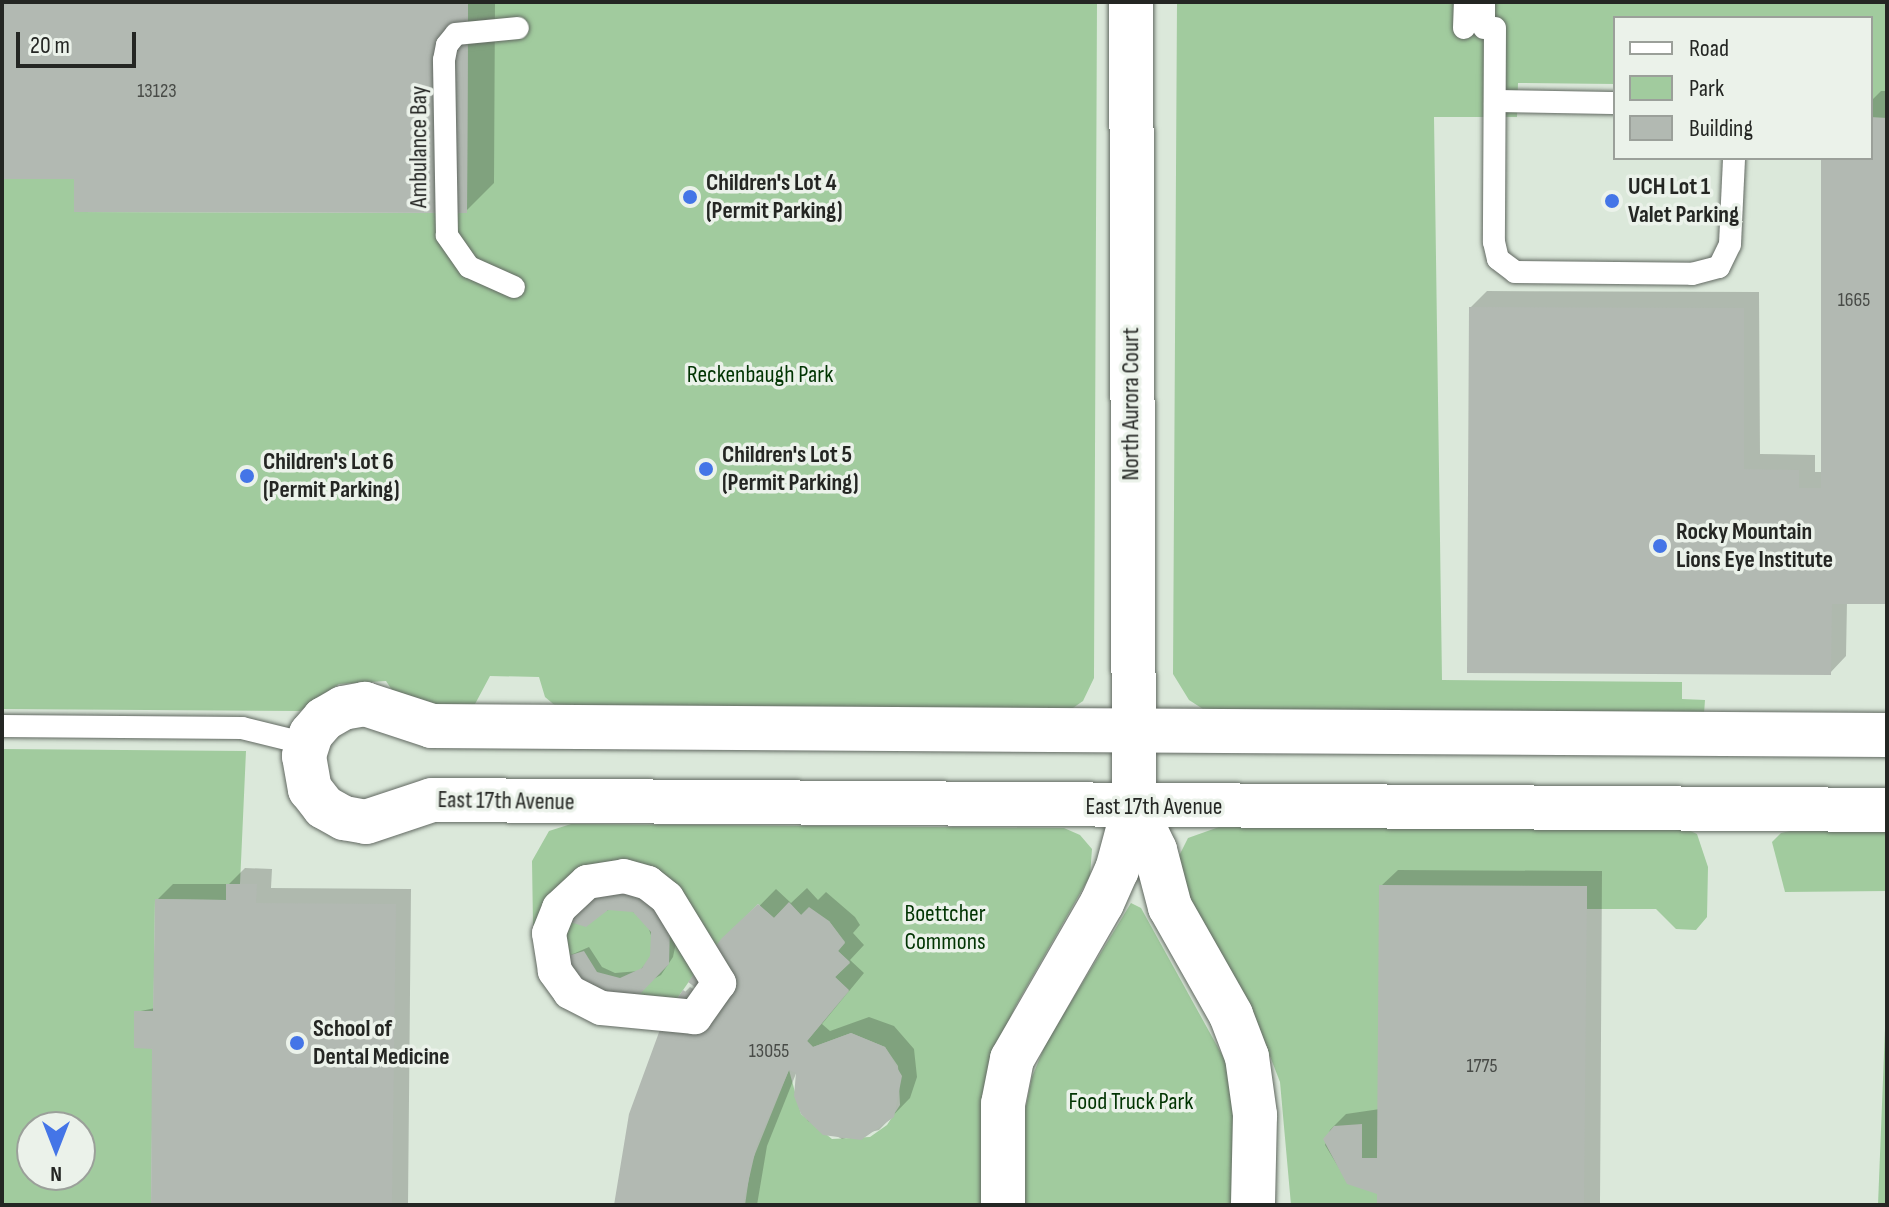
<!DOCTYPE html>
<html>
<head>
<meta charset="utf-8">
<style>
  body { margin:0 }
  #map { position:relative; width:1889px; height:1207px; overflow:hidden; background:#ebf2ea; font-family:"Sofia Sans Condensed",sans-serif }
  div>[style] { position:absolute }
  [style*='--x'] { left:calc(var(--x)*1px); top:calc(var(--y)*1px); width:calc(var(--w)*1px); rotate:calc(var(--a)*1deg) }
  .built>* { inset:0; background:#dbe8da }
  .green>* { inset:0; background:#a1cb9e }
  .shadow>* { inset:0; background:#0003 }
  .building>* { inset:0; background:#b2b9b2 }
  .roads { filter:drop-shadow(0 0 2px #616861) drop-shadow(0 0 2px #616861) }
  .service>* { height:22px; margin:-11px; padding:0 11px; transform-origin:11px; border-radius:11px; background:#fff }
  .pedestrian>* { height:34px; margin:-17px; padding:0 17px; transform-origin:17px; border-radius:17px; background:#fff }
  .minor>* { height:44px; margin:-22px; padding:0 22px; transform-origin:22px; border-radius:22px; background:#fff }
  .dots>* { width:22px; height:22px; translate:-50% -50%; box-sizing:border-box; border:4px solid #ebf2ea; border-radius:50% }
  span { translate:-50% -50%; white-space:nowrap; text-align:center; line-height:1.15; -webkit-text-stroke:7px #ebf2ea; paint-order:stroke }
  .number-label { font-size:20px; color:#484b47 }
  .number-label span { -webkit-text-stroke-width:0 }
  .street-label { font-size:24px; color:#242623 }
  .poi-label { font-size:24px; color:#242623; font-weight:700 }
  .left { translate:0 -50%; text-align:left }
  .park-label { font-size:24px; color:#013402 }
  .frame { position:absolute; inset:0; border:4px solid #242623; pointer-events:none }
  .legend { position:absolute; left:1613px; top:16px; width:260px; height:144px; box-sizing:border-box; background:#ebf2ea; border:2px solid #9ba09a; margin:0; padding:10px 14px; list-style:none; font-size:24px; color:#242623 }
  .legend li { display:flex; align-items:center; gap:16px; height:40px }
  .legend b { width:40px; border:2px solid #9ba09a }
  .north { position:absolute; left:16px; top:1111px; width:80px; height:80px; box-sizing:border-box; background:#ebf2ea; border:2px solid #9ba09a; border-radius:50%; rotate:180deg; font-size:22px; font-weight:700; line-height:32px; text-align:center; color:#242623 }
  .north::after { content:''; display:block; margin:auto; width:28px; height:36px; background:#4475e7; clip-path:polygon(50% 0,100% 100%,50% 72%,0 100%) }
  .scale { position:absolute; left:16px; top:32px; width:120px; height:36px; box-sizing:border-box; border:4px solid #242623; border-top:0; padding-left:10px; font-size:24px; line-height:28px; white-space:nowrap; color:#242623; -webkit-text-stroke:6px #ebf2ea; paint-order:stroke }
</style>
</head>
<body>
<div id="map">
  <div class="built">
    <i style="clip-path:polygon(evenodd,2px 2px,1887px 2px,1887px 1205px,2px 1205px,2px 2px,1615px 18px,1871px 18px,1871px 158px,1615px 158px,1615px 18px,2px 2px,32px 1127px,80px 1127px,80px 1175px,32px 1175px,32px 1127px)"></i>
  </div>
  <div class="green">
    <i style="clip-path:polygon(468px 2px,1097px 2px,1094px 678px,1083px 701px,1070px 710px,558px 708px,545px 697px,539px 677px,490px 676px,475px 704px,455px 710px,392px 690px,386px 681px,339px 684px,300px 711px,2px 709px,2px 179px,74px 179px,75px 212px,467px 213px)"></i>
    <i style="clip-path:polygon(1177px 2px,1887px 2px,1887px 118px,1871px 117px,1871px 18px,1615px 18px,1615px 84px,1518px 83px,1517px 117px,1434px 117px,1442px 680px,1682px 682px,1682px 699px,1705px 700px,1704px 714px,1203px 709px,1189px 700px,1173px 674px)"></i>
    <i style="clip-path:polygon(evenodd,2px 749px,246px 751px,240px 884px,227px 884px,226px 900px,155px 899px,151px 1205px,2px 1205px,2px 749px,32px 1127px,80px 1127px,80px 1175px,32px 1175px,32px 1127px)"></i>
    <i style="clip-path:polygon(571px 824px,1064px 828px,1080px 835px,1092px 849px,1090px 876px,1015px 1007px,990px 1065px,988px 1205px,745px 1205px,751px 1164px,789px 1070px,801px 1114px,832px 1139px,870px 1137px,887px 1125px,900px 1105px,898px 1066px,885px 1047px,851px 1033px,813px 1047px,807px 1041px,849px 991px,835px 977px,850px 963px,838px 951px,845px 942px,829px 921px,801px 915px,789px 903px,774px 918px,758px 904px,706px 957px,665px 1016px,579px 998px,547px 929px,533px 925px,532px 861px,549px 831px)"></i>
    <i style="clip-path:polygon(1219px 827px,1682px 827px,1697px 834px,1708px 867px,1707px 917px,1696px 930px,1676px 929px,1656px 909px,1587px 909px,1587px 887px,1377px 1205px,1291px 1205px,1280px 1082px,1257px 1023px,1181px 882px,1177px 860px,1188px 838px)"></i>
    <i style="clip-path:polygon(1803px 828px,1887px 829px,1887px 891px,1785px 892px,1772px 842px,1781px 833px)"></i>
    <i style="clip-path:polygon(1131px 903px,1141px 908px,1226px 1062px,1235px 1099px,1235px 1205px,1025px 1205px,1025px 1111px,1032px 1077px,1046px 1043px)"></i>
    <i style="clip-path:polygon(1885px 1029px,1887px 1205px,1878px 1205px)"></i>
  </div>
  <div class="shadow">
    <i style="clip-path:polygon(2px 2px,495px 2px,494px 183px,466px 211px,76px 177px,2px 177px)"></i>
    <i style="clip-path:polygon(1881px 91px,1887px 91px,1887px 602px,1847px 602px,1846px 656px,1830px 673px,1471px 307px,1487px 291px,1759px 292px,1760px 454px,1815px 455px,1815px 472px,1823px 472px,1823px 158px,1871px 158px,1871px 101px)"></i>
    <i style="clip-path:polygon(245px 868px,272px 869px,271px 888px,411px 889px,408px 1205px,153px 1205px,154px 1049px,136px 1012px,155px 1008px,157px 900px,173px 884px,229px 884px)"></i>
    <i style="clip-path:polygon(1398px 870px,1602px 871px,1600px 1205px,1379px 1205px,1379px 1193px,1348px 1183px,1325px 1145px,1330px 1130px,1346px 1114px,1380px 1109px,1381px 886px)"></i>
    <i style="clip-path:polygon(629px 884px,677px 938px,673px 957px,661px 975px,622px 996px,566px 957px,589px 947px,602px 967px,615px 973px,639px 971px,652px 957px,654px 944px,645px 918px,621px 906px,596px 914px)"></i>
    <i style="clip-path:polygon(807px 888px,818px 900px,826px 892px,855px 917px,860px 925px,853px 933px,864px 945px,850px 960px,864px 973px,822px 1024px,830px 1031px,869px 1017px,894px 1026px,914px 1049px,917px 1077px,910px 1098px,879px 1130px,842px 1139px,808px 1121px,796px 1096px,797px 1071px,767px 1146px,757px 1205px,620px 1205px,685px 992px,690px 987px,706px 997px,708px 958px,776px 889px,791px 903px)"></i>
  </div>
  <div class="building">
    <i style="clip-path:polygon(2px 2px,468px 2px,467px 213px,74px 212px,74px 179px,2px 179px)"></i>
    <i style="clip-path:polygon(1871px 118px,1887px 118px,1887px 604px,1832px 604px,1831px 675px,1467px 673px,1469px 307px,1744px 308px,1744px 469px,1799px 470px,1799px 488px,1821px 488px,1821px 158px,1871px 158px)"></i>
    <i style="clip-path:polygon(226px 884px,257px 884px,256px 903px,396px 904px,392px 1205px,151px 1205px,152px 1049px,134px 1048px,134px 1011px,153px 1011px,155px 899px,226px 900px)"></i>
    <i style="clip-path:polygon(1379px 885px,1587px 886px,1584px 1205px,1377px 1205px,1377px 1194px,1347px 1184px,1323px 1139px,1334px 1126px,1362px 1124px,1362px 1158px,1377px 1158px)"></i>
    <i style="clip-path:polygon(602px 890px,642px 894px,670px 925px,669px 964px,640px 994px,623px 998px,586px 988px,564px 957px,584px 951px,597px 972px,620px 978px,642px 968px,650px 956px,651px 932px,633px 912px,608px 910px,586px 927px,567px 921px)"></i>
    <i style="clip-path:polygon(789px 902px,801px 915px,809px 907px,829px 921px,845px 943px,838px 951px,850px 962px,835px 977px,849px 990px,807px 1041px,813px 1047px,851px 1033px,885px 1047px,902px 1076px,894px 1117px,861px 1140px,823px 1135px,801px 1114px,794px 1096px,796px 1073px,789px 1070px,757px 1144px,743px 1205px,614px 1205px,629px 1114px,665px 1016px,683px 990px,702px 1003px,707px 996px,688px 982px,722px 938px,758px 904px,774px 918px)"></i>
  </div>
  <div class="roads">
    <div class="service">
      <i style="--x:1464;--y:28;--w:26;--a:-88"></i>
      <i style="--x:1484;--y:28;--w:26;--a:-90"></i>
      <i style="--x:1495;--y:28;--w:214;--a:90.3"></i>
      <i style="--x:1494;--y:242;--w:17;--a:77"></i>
      <i style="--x:1498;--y:259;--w:21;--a:37"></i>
      <i style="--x:1515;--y:272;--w:177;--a:0.6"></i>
      <i style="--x:1692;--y:274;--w:28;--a:-15"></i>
      <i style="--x:1719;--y:267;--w:25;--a:-64"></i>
      <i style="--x:1730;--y:244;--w:86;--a:-87.3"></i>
      <i style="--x:1495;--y:101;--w:120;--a:1"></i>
      <i style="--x:514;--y:287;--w:49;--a:-156"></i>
      <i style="--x:469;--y:267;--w:39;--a:-125"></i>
      <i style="--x:447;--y:235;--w:175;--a:-91"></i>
      <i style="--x:444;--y:60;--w:15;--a:-79"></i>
      <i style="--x:447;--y:45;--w:14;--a:-51"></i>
      <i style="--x:456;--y:34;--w:62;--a:-5.5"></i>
      <i style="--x:2;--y:726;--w:240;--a:0.5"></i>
      <i style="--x:242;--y:728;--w:67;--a:13.8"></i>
    </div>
    <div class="pedestrian">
      <i style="--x:624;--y:876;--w:25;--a:16"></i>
      <i style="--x:648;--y:883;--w:24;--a:38"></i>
      <i style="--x:667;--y:898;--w:100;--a:58.5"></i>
      <i style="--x:719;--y:983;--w:42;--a:125.2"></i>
      <i style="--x:695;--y:1017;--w:94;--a:-174.5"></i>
      <i style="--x:601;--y:1008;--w:35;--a:-153"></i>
      <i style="--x:570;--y:992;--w:26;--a:-126"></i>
      <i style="--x:555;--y:971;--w:38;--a:-99"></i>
      <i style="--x:549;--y:933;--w:27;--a:-68"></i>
      <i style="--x:559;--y:908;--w:38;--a:-43"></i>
      <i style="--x:587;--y:882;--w:37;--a:-9"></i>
    </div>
    <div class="minor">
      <i style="--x:1887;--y:735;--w:1455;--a:-179.65"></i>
      <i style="--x:432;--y:726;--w:71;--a:-161.8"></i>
      <i style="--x:365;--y:704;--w:22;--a:170"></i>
      <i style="--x:343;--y:708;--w:22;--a:150"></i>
      <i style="--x:324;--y:719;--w:20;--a:131"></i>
      <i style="--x:311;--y:734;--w:23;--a:108"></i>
      <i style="--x:304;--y:756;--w:34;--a:80"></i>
      <i style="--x:310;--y:789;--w:23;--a:52"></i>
      <i style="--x:324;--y:807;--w:23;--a:29"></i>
      <i style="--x:344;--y:818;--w:22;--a:10"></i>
      <i style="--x:366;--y:822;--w:70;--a:-18.4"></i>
      <i style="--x:432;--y:800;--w:1455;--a:0.39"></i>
      <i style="--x:1134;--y:807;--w:48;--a:64"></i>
      <i style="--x:1155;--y:850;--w:59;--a:75.3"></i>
      <i style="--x:1170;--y:907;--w:124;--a:60.5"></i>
      <i style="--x:1231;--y:1015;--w:45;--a:69.1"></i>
      <i style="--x:1247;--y:1057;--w:59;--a:82.1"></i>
      <i style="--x:1255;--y:1115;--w:90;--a:91.3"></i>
      <i style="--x:1003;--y:1205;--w:101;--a:-90"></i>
      <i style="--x:1003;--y:1104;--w:46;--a:-78.7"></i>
      <i style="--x:1012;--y:1059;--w:180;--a:-60"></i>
      <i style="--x:1102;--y:903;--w:36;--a:-66"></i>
      <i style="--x:1117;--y:870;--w:65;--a:-74.9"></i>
      <i style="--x:1134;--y:807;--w:805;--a:-90.21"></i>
    </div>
  </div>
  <div class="dots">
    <i style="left:690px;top:197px;background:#4475e7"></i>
    <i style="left:1612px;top:201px;background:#4475e7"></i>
    <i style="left:706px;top:469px;background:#4475e7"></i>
    <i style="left:247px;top:476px;background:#4475e7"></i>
    <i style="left:1660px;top:546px;background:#4475e7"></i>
    <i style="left:297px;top:1043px;background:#4475e7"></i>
  </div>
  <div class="number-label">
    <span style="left:157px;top:91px">13123</span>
    <span style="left:1854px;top:300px">1665</span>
    <span style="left:769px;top:1051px">13055</span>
    <span style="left:1482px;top:1066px">1775</span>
  </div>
  <div class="street-label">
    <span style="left:419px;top:147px;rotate:-90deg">Ambulance Bay</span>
    <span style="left:1131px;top:404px;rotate:-90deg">North Aurora Court</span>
    <span style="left:506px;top:801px;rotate:1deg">East 17th Avenue</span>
    <span style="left:1154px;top:807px">East 17th Avenue</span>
  </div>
  <div class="poi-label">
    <span class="left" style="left:706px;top:197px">Children's Lot 4<br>(Permit Parking)</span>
    <span class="left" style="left:1628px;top:201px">UCH Lot 1<br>Valet Parking</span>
    <span class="left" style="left:722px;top:469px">Children's Lot 5<br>(Permit Parking)</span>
    <span class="left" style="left:263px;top:476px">Children's Lot 6<br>(Permit Parking)</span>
    <span class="left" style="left:1676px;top:546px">Rocky Mountain<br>Lions Eye Institute</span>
    <span class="left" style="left:313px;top:1043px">School of<br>Dental Medicine</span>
  </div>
  <div class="park-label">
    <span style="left:760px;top:375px">Reckenbaugh Park</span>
    <span style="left:945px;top:928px">Boettcher<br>Commons</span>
    <span style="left:1131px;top:1102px">Food Truck Park</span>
  </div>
  <div class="frame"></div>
  <ul class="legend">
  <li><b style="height:10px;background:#fff"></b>Road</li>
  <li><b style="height:22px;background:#a1cb9e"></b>Park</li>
  <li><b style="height:22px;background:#b2b9b2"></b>Building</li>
  </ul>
  <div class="north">N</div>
  <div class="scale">20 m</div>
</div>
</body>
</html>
